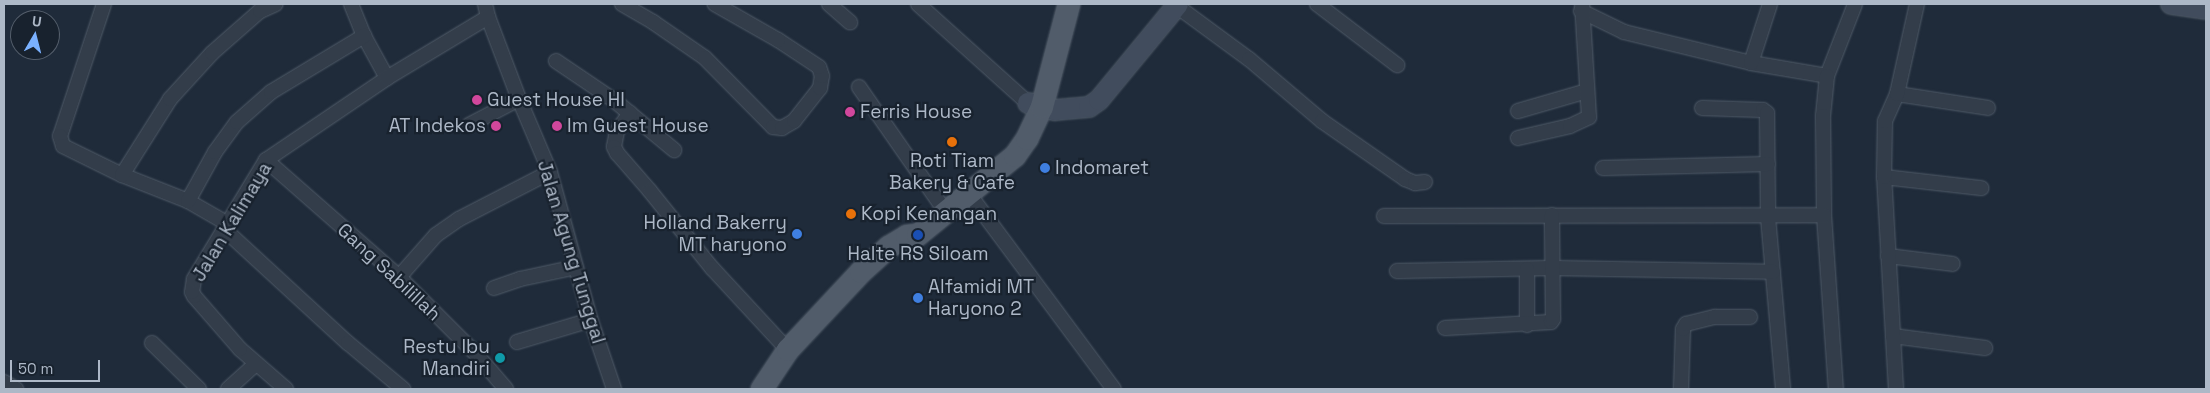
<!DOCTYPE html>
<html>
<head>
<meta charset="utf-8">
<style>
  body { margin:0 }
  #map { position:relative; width:2210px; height:393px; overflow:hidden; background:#1f2b3a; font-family:"Space Grotesk",sans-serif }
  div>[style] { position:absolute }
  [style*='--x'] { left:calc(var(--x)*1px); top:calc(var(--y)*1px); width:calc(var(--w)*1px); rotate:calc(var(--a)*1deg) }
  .roads { filter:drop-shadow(0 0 1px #505b68) drop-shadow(0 0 1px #505b68) }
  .street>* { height:14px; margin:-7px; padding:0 7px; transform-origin:7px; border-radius:7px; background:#333d4a }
  .secondary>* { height:20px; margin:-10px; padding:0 10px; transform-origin:10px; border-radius:10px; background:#414c5d }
  .primary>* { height:22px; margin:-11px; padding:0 11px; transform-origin:11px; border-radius:11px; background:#515c6a }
  .dots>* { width:14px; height:14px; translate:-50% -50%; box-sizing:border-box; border:2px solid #18222e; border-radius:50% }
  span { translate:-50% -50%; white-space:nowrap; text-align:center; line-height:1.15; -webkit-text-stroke:4.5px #18222e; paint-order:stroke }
  .poi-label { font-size:19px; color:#adb8c7 }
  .left { translate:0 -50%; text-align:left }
  .right { translate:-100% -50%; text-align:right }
  .street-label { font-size:19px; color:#adb8c7 }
  .frame { position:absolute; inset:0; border:5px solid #adb8c7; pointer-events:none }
  .north { position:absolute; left:10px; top:10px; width:50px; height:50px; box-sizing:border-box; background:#18222e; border:1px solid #545e6b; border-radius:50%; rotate:8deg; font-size:14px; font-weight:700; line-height:20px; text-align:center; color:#adb8c7 }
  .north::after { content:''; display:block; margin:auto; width:18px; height:22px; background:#7ab1ff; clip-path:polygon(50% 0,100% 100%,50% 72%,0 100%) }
  .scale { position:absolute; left:10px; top:360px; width:90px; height:22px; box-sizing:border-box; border:2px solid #adb8c7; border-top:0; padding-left:6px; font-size:15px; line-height:18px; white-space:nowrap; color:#adb8c7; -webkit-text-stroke:4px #18222e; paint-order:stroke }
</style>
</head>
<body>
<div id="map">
  <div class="roads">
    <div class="street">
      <i style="--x:104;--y:4;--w:139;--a:108.4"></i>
      <i style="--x:60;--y:136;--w:10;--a:73"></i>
      <i style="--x:63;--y:146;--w:66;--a:26.2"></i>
      <i style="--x:122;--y:175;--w:71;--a:21.5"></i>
      <i style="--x:188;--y:201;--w:46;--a:29.9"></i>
      <i style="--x:351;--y:4;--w:35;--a:68"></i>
      <i style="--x:364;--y:36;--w:48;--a:61.3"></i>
      <i style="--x:485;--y:4;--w:13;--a:77"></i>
      <i style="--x:488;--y:17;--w:88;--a:69.3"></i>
      <i style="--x:519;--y:99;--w:79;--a:67"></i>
      <i style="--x:550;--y:172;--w:151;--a:74.7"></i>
      <i style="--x:590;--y:318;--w:75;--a:71.3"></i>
      <i style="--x:622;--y:4;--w:36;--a:30"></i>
      <i style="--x:653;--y:22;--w:63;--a:34.7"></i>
      <i style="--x:705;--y:58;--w:97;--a:45.4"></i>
      <i style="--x:773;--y:127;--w:9;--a:6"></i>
      <i style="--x:782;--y:128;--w:14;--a:-30"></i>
      <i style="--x:794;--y:121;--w:42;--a:-51.8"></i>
      <i style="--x:820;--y:88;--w:12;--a:-81"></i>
      <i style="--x:822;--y:76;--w:9;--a:-108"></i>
      <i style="--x:819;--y:67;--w:49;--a:-146.6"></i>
      <i style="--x:778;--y:40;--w:73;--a:-150.3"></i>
      <i style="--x:829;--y:4;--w:28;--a:41"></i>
      <i style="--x:918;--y:4;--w:148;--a:42"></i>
      <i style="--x:1174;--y:4;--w:93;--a:36.3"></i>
      <i style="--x:1249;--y:59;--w:96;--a:40.3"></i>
      <i style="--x:1322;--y:121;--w:101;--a:34.9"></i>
      <i style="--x:1405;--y:179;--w:11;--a:22"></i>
      <i style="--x:1415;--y:183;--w:10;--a:-6"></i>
      <i style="--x:1317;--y:4;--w:101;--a:37.3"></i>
      <i style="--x:1581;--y:11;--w:48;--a:26"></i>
      <i style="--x:1624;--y:32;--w:131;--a:13.7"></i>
      <i style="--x:1751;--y:63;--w:77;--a:9.7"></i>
      <i style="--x:1827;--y:76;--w:77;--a:-68.7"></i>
      <i style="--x:556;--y:61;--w:71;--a:34.1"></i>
      <i style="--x:615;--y:101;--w:77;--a:39.7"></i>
      <i style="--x:1751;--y:63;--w:62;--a:-72.1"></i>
      <i style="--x:1827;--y:76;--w:40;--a:95.7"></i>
      <i style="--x:1823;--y:116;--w:99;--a:89.4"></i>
      <i style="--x:1824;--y:215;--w:174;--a:86.1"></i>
      <i style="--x:859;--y:87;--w:140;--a:55.2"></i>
      <i style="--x:1897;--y:94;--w:92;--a:8.7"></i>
      <i style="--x:1702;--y:108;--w:61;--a:1.9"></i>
      <i style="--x:1763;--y:110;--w:5;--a:37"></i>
      <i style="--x:1767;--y:113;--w:104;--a:89.4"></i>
      <i style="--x:1768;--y:217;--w:173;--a:85"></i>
      <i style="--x:1518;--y:111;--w:72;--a:-16.2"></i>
      <i style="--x:630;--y:113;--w:22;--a:126"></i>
      <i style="--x:617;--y:131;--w:16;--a:101"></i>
      <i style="--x:614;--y:147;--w:7;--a:63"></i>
      <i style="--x:617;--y:153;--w:50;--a:49"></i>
      <i style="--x:650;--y:191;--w:99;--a:51.2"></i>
      <i style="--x:712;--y:268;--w:112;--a:47.2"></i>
      <i style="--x:469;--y:125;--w:56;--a:-27.5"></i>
      <i style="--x:1518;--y:138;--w:53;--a:-13"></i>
      <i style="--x:1570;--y:126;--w:21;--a:-25"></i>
      <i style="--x:1589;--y:117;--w:113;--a:-93.5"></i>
      <i style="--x:266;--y:160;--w:177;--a:41.3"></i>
      <i style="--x:399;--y:277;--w:109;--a:45"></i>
      <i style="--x:476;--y:354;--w:46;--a:49.4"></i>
      <i style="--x:1603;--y:168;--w:165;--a:-1.4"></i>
      <i style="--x:122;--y:175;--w:90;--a:-57.7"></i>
      <i style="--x:170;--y:99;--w:62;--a:-47.6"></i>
      <i style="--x:212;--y:53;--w:64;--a:-41.2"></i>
      <i style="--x:260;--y:11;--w:17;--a:-24"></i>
      <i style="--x:1884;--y:177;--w:98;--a:6.5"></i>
      <i style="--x:969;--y:194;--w:243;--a:53.4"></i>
      <i style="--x:188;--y:201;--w:56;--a:-61.1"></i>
      <i style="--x:215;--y:152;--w:37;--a:-54"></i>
      <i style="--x:237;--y:122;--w:45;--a:-41.4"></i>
      <i style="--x:271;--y:92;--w:109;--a:-31.1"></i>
      <i style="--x:1384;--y:216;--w:440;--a:-0.1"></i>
      <i style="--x:225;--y:230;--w:167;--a:42.6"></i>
      <i style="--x:348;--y:343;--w:72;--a:39.9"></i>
      <i style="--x:1888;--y:256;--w:65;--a:7"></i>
      <i style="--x:1397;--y:271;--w:155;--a:-1.1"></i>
      <i style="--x:1552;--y:268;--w:221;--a:1"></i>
      <i style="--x:399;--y:277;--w:56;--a:-48.6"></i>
      <i style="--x:436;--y:235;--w:28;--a:-35"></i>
      <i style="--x:459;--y:219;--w:102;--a:-27.3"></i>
      <i style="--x:494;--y:288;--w:28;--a:-19"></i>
      <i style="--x:520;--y:279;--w:57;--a:-12.1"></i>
      <i style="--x:1527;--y:325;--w:56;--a:-90"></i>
      <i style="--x:1445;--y:328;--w:106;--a:-3.2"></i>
      <i style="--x:1551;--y:322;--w:4;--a:-56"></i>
      <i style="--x:1553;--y:319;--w:104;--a:-90.6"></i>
      <i style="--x:1893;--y:336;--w:93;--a:7.4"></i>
      <i style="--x:517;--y:342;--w:77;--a:-16.6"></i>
      <i style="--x:152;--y:343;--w:66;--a:44.4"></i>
      <i style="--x:4;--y:382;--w:14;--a:30"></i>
      <i style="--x:228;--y:389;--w:38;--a:-42"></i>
      <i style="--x:286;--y:389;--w:61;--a:-139"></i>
      <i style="--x:240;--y:349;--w:70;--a:-131"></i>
      <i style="--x:194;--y:296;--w:4;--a:-117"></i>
      <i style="--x:192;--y:292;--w:13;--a:-81"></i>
      <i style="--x:194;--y:279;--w:139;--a:-58.8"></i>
      <i style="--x:266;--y:160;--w:146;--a:-34.1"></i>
      <i style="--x:387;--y:78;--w:118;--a:-31.1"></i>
      <i style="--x:1681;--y:389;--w:60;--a:-88.1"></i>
      <i style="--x:1683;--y:329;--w:6;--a:-59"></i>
      <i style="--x:1686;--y:324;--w:30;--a:-14"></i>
      <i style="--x:1715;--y:317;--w:35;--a:0"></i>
      <i style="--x:1896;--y:389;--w:212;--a:-93.2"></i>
      <i style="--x:1884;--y:177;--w:56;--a:-89"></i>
      <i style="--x:1885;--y:121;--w:30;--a:-66"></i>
      <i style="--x:1897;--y:94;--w:92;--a:-77.5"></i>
    </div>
    <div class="secondary">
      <i style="--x:2171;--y:4;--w:35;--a:8"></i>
      <i style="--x:1028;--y:103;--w:28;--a:15"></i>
      <i style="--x:1055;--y:110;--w:34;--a:-5"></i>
      <i style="--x:1089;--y:107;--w:12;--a:-35"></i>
      <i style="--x:1099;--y:100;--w:124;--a:-50.5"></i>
    </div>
    <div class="primary">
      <i style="--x:762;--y:389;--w:47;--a:-56.3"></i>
      <i style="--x:788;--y:350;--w:107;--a:-46.9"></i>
      <i style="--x:861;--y:272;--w:38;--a:-42"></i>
      <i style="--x:889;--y:247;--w:21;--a:-31"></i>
      <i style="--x:907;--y:236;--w:11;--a:-5"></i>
      <i style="--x:918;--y:235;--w:125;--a:-39.2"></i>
      <i style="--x:1015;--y:156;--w:21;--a:-55"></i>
      <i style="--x:1027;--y:139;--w:35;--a:-65"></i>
      <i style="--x:1042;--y:107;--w:106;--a:-75.3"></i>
    </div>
  </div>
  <div class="dots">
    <i style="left:477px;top:100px;background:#d1479c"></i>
    <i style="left:850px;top:112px;background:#d1479c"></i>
    <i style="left:496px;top:126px;background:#d1479c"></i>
    <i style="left:557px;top:126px;background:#d1479c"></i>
    <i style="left:952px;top:142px;background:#e8710a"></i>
    <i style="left:1045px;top:168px;background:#3f7fe0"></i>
    <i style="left:851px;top:214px;background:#e8710a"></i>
    <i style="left:797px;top:234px;background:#3f7fe0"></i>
    <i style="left:918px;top:235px;background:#1a4fb4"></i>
    <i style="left:918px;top:298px;background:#3f7fe0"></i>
    <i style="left:500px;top:358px;background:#0f9aa8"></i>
  </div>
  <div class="poi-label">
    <span class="left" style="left:487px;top:100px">Guest House HI</span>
    <span class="left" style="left:860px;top:112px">Ferris House</span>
    <span class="right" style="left:486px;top:126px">AT Indekos</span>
    <span class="left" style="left:567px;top:126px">Im Guest House</span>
    <span style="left:952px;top:172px">Roti Tiam<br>Bakery &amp; Cafe</span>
    <span class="left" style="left:1055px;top:168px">Indomaret</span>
    <span class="left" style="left:861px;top:214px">Kopi Kenangan</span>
    <span class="right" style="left:787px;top:234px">Holland Bakerry<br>MT haryono</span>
    <span style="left:918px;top:254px">Halte RS Siloam</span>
    <span class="left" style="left:928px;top:298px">Alfamidi MT<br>Haryono 2</span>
    <span class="right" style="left:490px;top:358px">Restu Ibu<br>Mandiri</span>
  </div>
  <div class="street-label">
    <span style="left:232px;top:222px;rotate:-59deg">Jalan Kalimaya</span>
    <span style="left:571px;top:252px;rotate:73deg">Jalan Agung Tunggal</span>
    <span style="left:389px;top:272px;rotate:43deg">Gang Sabilillah</span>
  </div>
  <div class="frame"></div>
  <div class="north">U</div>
  <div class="scale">50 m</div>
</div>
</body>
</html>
